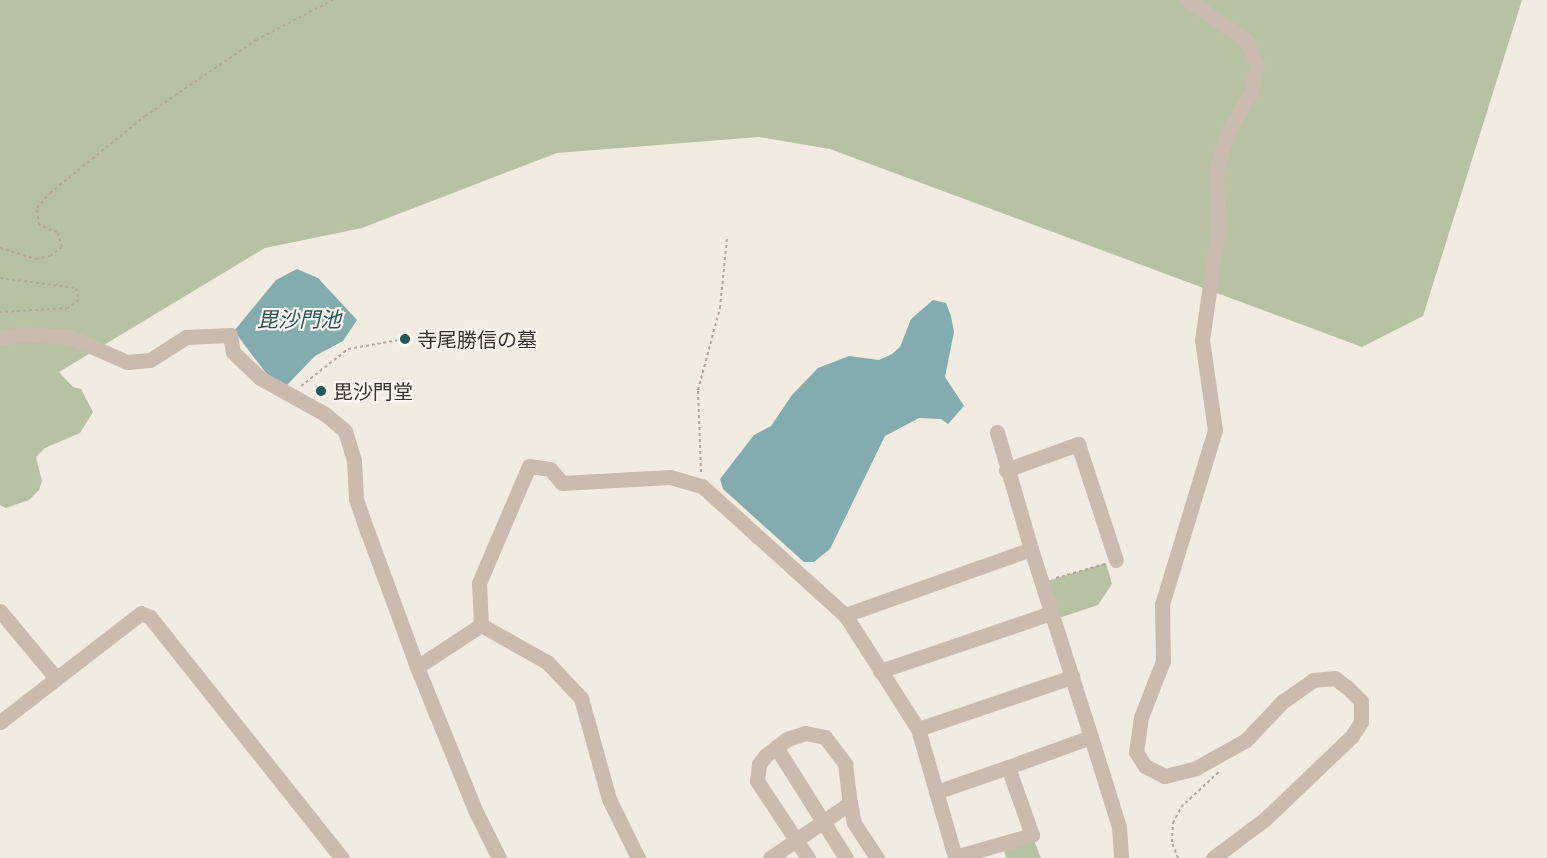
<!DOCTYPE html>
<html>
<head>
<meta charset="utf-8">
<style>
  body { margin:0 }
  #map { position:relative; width:1547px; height:858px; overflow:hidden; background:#f2ebe2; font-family:"Open Sans","Noto Sans JP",sans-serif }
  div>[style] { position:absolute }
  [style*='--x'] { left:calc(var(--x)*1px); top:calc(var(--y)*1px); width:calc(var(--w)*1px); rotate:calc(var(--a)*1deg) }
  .green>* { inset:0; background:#b7c1a3 }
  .water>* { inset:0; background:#83acae }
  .path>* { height:2px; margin-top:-1px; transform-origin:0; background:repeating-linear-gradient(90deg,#b6a599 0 3px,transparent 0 6px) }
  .minor>* { height:15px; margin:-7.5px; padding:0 7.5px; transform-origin:7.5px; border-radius:7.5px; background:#cabbaf }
  .dots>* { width:16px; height:16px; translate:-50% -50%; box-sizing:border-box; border:3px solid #faf5ef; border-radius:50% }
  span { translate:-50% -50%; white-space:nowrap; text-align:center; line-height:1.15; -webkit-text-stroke:4.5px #faf5ef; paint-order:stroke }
  .poi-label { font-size:20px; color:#3a302c }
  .left { translate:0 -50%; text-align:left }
  .water-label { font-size:21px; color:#245559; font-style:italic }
</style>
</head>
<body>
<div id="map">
  <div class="green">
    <i style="clip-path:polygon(0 0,1522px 0,1423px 316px,1362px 347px,830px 149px,759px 137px,557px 153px,362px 228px,265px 248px,59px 372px,73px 387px,81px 389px,93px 412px,80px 433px,45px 448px,36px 457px,42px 481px,39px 490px,29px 500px,6px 508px,0 505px)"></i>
    <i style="clip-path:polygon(1106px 563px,1112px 584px,1098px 605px,1053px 620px,1041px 583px)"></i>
    <i style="clip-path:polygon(1032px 835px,1041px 858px,1006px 858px,1002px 843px)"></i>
  </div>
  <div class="water">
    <i style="clip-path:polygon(297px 269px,318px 278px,357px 320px,343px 341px,315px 356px,285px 387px,266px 373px,234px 331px,276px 280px)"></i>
    <i style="clip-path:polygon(933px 300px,946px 303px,951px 316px,954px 332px,945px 377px,964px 406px,948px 424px,941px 419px,919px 418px,885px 436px,830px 549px,814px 562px,804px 562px,723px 489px,720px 479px,754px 435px,771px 426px,792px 395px,818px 368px,849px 356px,879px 360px,892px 354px,900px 347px,911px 319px)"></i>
  </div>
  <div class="path">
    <i style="--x:0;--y:248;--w:38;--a:17"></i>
    <i style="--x:36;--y:259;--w:14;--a:-12"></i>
    <i style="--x:50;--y:256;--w:15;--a:-37"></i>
    <i style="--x:62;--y:247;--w:16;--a:-108"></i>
    <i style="--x:57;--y:232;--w:19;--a:-159"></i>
    <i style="--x:39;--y:225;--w:17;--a:-97"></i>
    <i style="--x:37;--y:208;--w:20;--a:-49"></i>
    <i style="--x:50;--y:193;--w:122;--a:-39"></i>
    <i style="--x:145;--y:116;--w:135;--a:-34.4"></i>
    <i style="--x:256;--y:40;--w:87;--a:-27.5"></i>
    <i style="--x:0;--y:278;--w:77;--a:7.5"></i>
    <i style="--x:76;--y:288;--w:12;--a:76"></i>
    <i style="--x:79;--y:300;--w:14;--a:144"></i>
    <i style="--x:68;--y:308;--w:68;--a:176.6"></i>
    <i style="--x:301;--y:386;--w:60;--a:-38.2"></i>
    <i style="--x:348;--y:349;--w:52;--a:-10"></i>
    <i style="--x:701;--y:472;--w:82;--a:-92.1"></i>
    <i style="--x:698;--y:390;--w:85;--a:-75"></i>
    <i style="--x:720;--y:308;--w:70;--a:-84.3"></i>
    <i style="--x:1056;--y:578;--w:51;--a:-15.9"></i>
    <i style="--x:1178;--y:858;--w:17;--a:-111"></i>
    <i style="--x:1172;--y:842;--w:19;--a:-87"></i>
    <i style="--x:1173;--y:823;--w:18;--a:-63"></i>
    <i style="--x:1181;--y:807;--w:54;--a:-42.8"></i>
  </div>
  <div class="minor">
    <i style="--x:1187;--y:0;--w:71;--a:34.1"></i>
    <i style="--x:1246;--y:40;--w:27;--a:66"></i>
    <i style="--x:1257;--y:65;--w:28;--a:103"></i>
    <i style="--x:1251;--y:92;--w:48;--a:120.3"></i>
    <i style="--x:1227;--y:133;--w:40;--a:106"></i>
    <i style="--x:1216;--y:171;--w:58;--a:88"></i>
    <i style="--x:1218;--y:229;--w:112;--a:98.2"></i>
    <i style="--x:1202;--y:340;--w:91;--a:81.8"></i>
    <i style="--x:1215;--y:430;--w:182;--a:106.9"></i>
    <i style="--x:1162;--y:604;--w:57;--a:89"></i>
    <i style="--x:1163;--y:661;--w:60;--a:111.4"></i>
    <i style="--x:1141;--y:717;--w:35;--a:98"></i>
    <i style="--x:1136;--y:752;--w:17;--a:57"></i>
    <i style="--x:1145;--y:766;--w:22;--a:27"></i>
    <i style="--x:1165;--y:776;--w:32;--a:-14"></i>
    <i style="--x:1196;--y:768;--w:57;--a:-29.2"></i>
    <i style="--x:1246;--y:740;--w:52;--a:-46.5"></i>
    <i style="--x:1282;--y:702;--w:38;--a:-35"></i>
    <i style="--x:1313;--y:680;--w:22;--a:-5"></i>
    <i style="--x:1335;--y:678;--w:16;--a:38"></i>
    <i style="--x:1348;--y:688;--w:18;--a:45"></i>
    <i style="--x:1361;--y:701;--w:21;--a:90"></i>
    <i style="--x:1361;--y:722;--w:17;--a:123"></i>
    <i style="--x:1352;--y:736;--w:120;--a:136.3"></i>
    <i style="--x:1265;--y:819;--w:65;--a:143.1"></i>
    <i style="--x:0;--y:338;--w:22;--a:-10"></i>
    <i style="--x:22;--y:334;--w:48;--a:3.6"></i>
    <i style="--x:70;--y:337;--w:62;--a:23.7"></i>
    <i style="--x:127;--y:362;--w:23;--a:-5"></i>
    <i style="--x:150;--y:360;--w:43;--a:-32.6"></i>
    <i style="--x:186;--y:337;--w:44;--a:-2.6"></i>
    <i style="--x:230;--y:335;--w:17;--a:80"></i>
    <i style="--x:233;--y:352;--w:37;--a:44"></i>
    <i style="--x:260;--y:378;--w:74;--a:29"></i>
    <i style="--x:325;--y:414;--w:26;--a:40"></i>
    <i style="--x:345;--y:431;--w:30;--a:73"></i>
    <i style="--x:354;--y:460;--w:39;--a:87"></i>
    <i style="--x:356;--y:499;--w:36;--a:71"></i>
    <i style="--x:368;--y:533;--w:143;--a:69.9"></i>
    <i style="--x:417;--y:667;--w:157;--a:67.9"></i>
    <i style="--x:476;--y:812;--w:51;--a:63.4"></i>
    <i style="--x:997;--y:432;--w:122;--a:73.8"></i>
    <i style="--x:1006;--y:470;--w:77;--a:-19.9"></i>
    <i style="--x:1078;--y:444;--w:122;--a:71.9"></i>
    <i style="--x:1031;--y:549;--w:197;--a:72.3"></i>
    <i style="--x:1091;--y:737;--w:88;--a:160.1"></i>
    <i style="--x:1008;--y:767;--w:72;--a:70.6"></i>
    <i style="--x:1032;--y:835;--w:80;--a:164.1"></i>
    <i style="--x:955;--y:857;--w:133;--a:-106.1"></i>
    <i style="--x:918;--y:729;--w:135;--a:-122.6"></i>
    <i style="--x:845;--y:615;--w:197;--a:-19.5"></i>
    <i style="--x:0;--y:611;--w:86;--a:50.2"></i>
    <i style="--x:481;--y:625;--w:76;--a:29.3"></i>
    <i style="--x:547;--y:662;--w:50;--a:46.6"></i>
    <i style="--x:581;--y:698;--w:105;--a:74.5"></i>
    <i style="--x:609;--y:799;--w:66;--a:63.8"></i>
    <i style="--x:417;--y:667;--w:77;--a:-33.3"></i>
    <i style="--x:481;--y:625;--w:42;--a:-92.7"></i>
    <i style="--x:479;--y:583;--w:127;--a:-66.9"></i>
    <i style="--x:529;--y:466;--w:21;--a:8"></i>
    <i style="--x:550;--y:469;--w:18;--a:49"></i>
    <i style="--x:562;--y:483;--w:108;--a:-3.2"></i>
    <i style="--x:670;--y:477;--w:33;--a:16"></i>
    <i style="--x:702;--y:486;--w:193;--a:42.1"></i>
    <i style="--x:880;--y:671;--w:181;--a:-18.7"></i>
    <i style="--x:0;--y:722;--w:178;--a:-37.7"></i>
    <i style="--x:141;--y:613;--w:10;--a:24"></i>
    <i style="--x:150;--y:617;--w:308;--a:51.5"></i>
    <i style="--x:918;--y:729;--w:163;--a:-18.7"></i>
    <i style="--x:1091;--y:737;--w:94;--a:72.7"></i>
    <i style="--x:1119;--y:827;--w:31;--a:86"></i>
    <i style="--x:776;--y:747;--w:131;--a:57.8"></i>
    <i style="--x:936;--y:792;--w:76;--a:-19.1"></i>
    <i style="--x:770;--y:858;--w:97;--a:-34.5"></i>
    <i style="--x:850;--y:803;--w:20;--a:79"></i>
    <i style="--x:854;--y:823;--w:42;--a:56.7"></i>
    <i style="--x:808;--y:858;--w:92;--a:-123.5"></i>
    <i style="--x:757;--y:781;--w:17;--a:-83"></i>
    <i style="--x:759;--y:764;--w:11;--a:-52"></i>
    <i style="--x:766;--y:755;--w:26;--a:-37"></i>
    <i style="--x:787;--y:739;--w:19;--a:-18"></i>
    <i style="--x:805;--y:733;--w:20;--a:11"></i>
    <i style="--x:825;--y:737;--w:34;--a:53"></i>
    <i style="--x:845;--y:764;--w:39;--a:83"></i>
  </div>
  <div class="dots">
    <i style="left:405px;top:339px;background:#245559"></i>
    <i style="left:321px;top:391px;background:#245559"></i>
  </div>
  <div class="poi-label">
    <span class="left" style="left:417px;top:339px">寺尾勝信の墓</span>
    <span class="left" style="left:333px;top:391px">毘沙門堂</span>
  </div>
  <div class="water-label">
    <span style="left:299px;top:319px">毘沙門池</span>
  </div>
</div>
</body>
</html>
